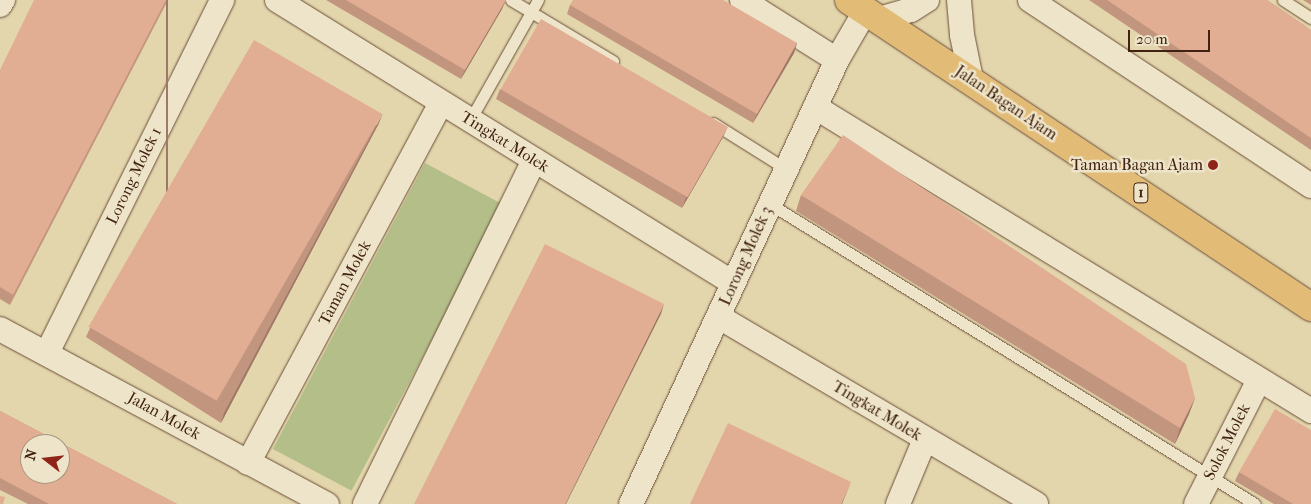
<!DOCTYPE html>
<html>
<head>
<meta charset="utf-8">
<style>
  body { margin:0 }
  #map { position:relative; width:1311px; height:504px; overflow:hidden; background:#e4d6ac; font-family:"IM FELL French Canon",serif }
  div>[style] { position:absolute }
  [style*='--x'] { left:calc(var(--x)*1px); top:calc(var(--y)*1px); width:calc(var(--w)*1px); rotate:calc(var(--a)*1deg) }
  .green>* { inset:0; background:#b4be89; transform-origin:0 0 }
  .roads { filter:drop-shadow(0 0 1px #6a4e38) drop-shadow(0 0 1px #6a4e38) }
  .service>* { height:11px; margin:-5.5px; padding:0 5.5px; transform-origin:5.5px; border-radius:5.5px; background:#ede4c9 }
  .minor>* { height:24px; margin:-12px; padding:0 12px; transform-origin:12px; border-radius:12px; background:#ede4c9 }
  .primary>* { height:28px; margin:-14px; padding:0 14px; transform-origin:14px; border-radius:14px; background:#e2bb76 }
  .wall>* { inset:0; background:#c2957e }
  .shaded-wall>* { inset:0; background:#9e7967; transform-origin:0 0 }
  .building>* { inset:0; background:#e1ad93; transform-origin:0 0 }
  .dots>* { width:14px; height:14px; translate:-50% -50%; box-sizing:border-box; border:2px solid #ede4c9; border-radius:50% }
  span { translate:-50% -50%; white-space:nowrap; text-align:center; line-height:1.15; -webkit-text-stroke:5px #ede4c9; paint-order:stroke }
  .shield-label span { padding:1px 4px; background:#ede4c9; border:1px solid; border-radius:4px; -webkit-text-stroke-width:0 }
  .shield-label { font-size:15px; color:#412111; font-weight:700 }
  .street-label { font-size:16px; color:#412111 }
  .poi-label { font-size:16px; color:#412111 }
  .right { translate:-100% -50%; text-align:right }
  .north { position:absolute; left:20px; top:434px; width:50px; height:50px; box-sizing:border-box; background:#ede4c9; border:1px solid #a8967f; border-radius:50%; rotate:286deg; font-size:14px; font-weight:700; line-height:20px; text-align:center; color:#412111 }
  .north::after { content:''; display:block; margin:auto; width:18px; height:22px; background:#8f2418; clip-path:polygon(50% 0,100% 100%,50% 72%,0 100%) }
  .scale { position:absolute; left:1128px; top:30px; width:82px; height:22px; box-sizing:border-box; border:2px solid #412111; border-top:0; padding-left:6px; font-size:15px; line-height:18px; white-space:nowrap; color:#412111; -webkit-text-stroke:4px #ede4c9; paint-order:stroke }
</style>
</head>
<body>
<div id="map">
  <div class="green">
    <i style="left:425px;top:163px;width:89px;height:324px;rotate:28deg"></i>
  </div>
  <div class="roads">
    <div class="service">
      <i style="--x:511;--y:0;--w:119;--a:30.9"></i>
      <i style="--x:1283;--y:0;--w:33;--a:33"></i>
      <i style="--x:470;--y:120;--w:138;--a:-60.5"></i>
      <i style="--x:713;--y:123;--w:86;--a:32.2"></i>
      <i style="--x:770;--y:204;--w:570;--a:31.74"></i>
    </div>
    <div class="minor">
      <i style="--x:277;--y:0;--w:537;--a:31.82"></i>
      <i style="--x:742;--y:0;--w:112;--a:32.3"></i>
      <i style="--x:959;--y:0;--w:35;--a:85"></i>
      <i style="--x:962;--y:35;--w:45;--a:78.4"></i>
      <i style="--x:1030;--y:0;--w:337;--a:33.5"></i>
      <i style="--x:0;--y:5;--w:6;--a:-59"></i>
      <i style="--x:879;--y:19;--w:33;--a:-16"></i>
      <i style="--x:911;--y:10;--w:19;--a:-32"></i>
      <i style="--x:815;--y:107;--w:582;--a:31.5"></i>
      <i style="--x:719;--y:317;--w:368;--a:30.5"></i>
      <i style="--x:0;--y:329;--w:371;--a:28.2"></i>
      <i style="--x:47;--y:353;--w:394;--a:-63.6"></i>
      <i style="--x:248;--y:463;--w:408;--a:-61.8"></i>
      <i style="--x:365;--y:504;--w:383;--a:-63.8"></i>
      <i style="--x:631;--y:504;--w:489;--a:-65.1"></i>
      <i style="--x:837;--y:60;--w:58;--a:-59.9"></i>
      <i style="--x:898;--y:504;--w:70;--a:-67.4"></i>
      <i style="--x:1196;--y:504;--w:139;--a:-63.1"></i>
    </div>
    <div class="primary">
      <i style="--x:849;--y:0;--w:555;--a:33.6"></i>
    </div>
  </div>
  <div class="wall">
    <i style="clip-path:polygon(168px 0,10px 305px,0 299px,0 70px)"></i>
    <i style="clip-path:polygon(326px 0,506px 0,502px 9px,461px 79px)"></i>
    <i style="clip-path:polygon(1089px 0,1267px 0,1311px 30px,1311px 150px)"></i>
    <i style="clip-path:polygon(1303px 0,1311px 0,1311px 5px)"></i>
    <i style="clip-path:polygon(570px 5px,797px 43px,794px 53px,753px 123px,567px 14px)"></i>
    <i style="clip-path:polygon(500px 89px,727px 128px,723px 137px,682px 208px,496px 99px)"></i>
    <i style="clip-path:polygon(379px 123px,221px 423px,86px 337px,90px 328px)"></i>
    <i style="clip-path:polygon(801px 195px,1195px 398px,1189px 414px,1175px 444px,796px 211px)"></i>
    <i style="clip-path:polygon(0 411px,177px 504px,28px 504px,0 490px)"></i>
    <i style="clip-path:polygon(1239px 472px,1311px 504px,1274px 504px,1235px 481px)"></i>
  </div>
  <div class="shaded-wall">
    <i style="left:166px;top:0;width:2px;height:332px"></i>
    <i style="clip-path:polygon(506px 0,502px 9px,461px 79px,465px 70px)"></i>
    <i style="clip-path:polygon(797px 43px,794px 53px,753px 123px,757px 114px)"></i>
    <i style="clip-path:polygon(383px 113px,379px 123px,221px 423px,224px 413px)"></i>
    <i style="clip-path:polygon(727px 128px,723px 137px,682px 208px,686px 198px)"></i>
    <i style="clip-path:polygon(664px 304px,661px 314px,566px 504px,565px 504px)"></i>
    <i style="clip-path:polygon(1195px 398px,1189px 414px,1175px 444px,1180px 428px)"></i>
    <i style="clip-path:polygon(851px 482px,842px 504px,841px 504px)"></i>
  </div>
  <div class="building">
    <i style="clip-path:polygon(34px 0,166px 0,13px 295px,0 287px,0 70px)"></i>
    <i style="clip-path:polygon(346px 0,506px 0,465px 70px)"></i>
    <i style="clip-path:polygon(573px 0,723px 0,797px 43px,757px 114px,570px 5px)"></i>
    <i style="clip-path:polygon(1107px 0,1267px 0,1311px 30px,1311px 138px)"></i>
    <i style="left:541px;top:19px;width:216px;height:81px;rotate:30deg"></i>
    <i style="left:254px;top:40px;width:148px;height:331px;rotate:30deg"></i>
    <i style="clip-path:polygon(843px 135px,1186px 364px,1195px 398px,1180px 428px,801px 195px)"></i>
    <i style="clip-path:polygon(545px 244px,664px 304px,565px 504px,414px 504px)"></i>
    <i style="clip-path:polygon(1275px 409px,1311px 430px,1311px 504px,1293px 504px,1239px 472px)"></i>
    <i style="clip-path:polygon(evenodd,0 411px,177px 504px,49px 504px,0 478px,0 411px,30px 444px,60px 444px,60px 474px,30px 474px,30px 444px)"></i>
    <i style="clip-path:polygon(728px 423px,851px 482px,841px 504px,690px 504px)"></i>
    <i style="clip-path:polygon(0 496px,5px 497px,3px 504px,0 504px)"></i>
  </div>
  <div class="dots">
    <i style="left:1213px;top:165px;background:#8f2418"></i>
  </div>
  <div class="shield-label">
    <span style="left:1141px;top:193px">1</span>
  </div>
  <div class="street-label">
    <span style="left:1006px;top:103px;rotate:34deg">Jalan Bagan Ajam</span>
    <span style="left:505px;top:142px;rotate:32deg">Tingkat Molek</span>
    <span style="left:134px;top:176px;rotate:-64deg">Lorong Molek 1</span>
    <span style="left:746px;top:256px;rotate:-66deg">Lorong Molek 3</span>
    <span style="left:345px;top:283px;rotate:-62deg">Taman Molek</span>
    <span style="left:877px;top:411px;rotate:31deg">Tingkat Molek</span>
    <span style="left:164px;top:416px;rotate:29deg">Jalan Molek</span>
    <span style="left:1227px;top:442px;rotate:-63deg">Solok Molek</span>
  </div>
  <div class="poi-label">
    <span class="right" style="left:1203px;top:165px">Taman Bagan Ajam</span>
  </div>
  <div class="north">N</div>
  <div class="scale">20 m</div>
</div>
</body>
</html>
